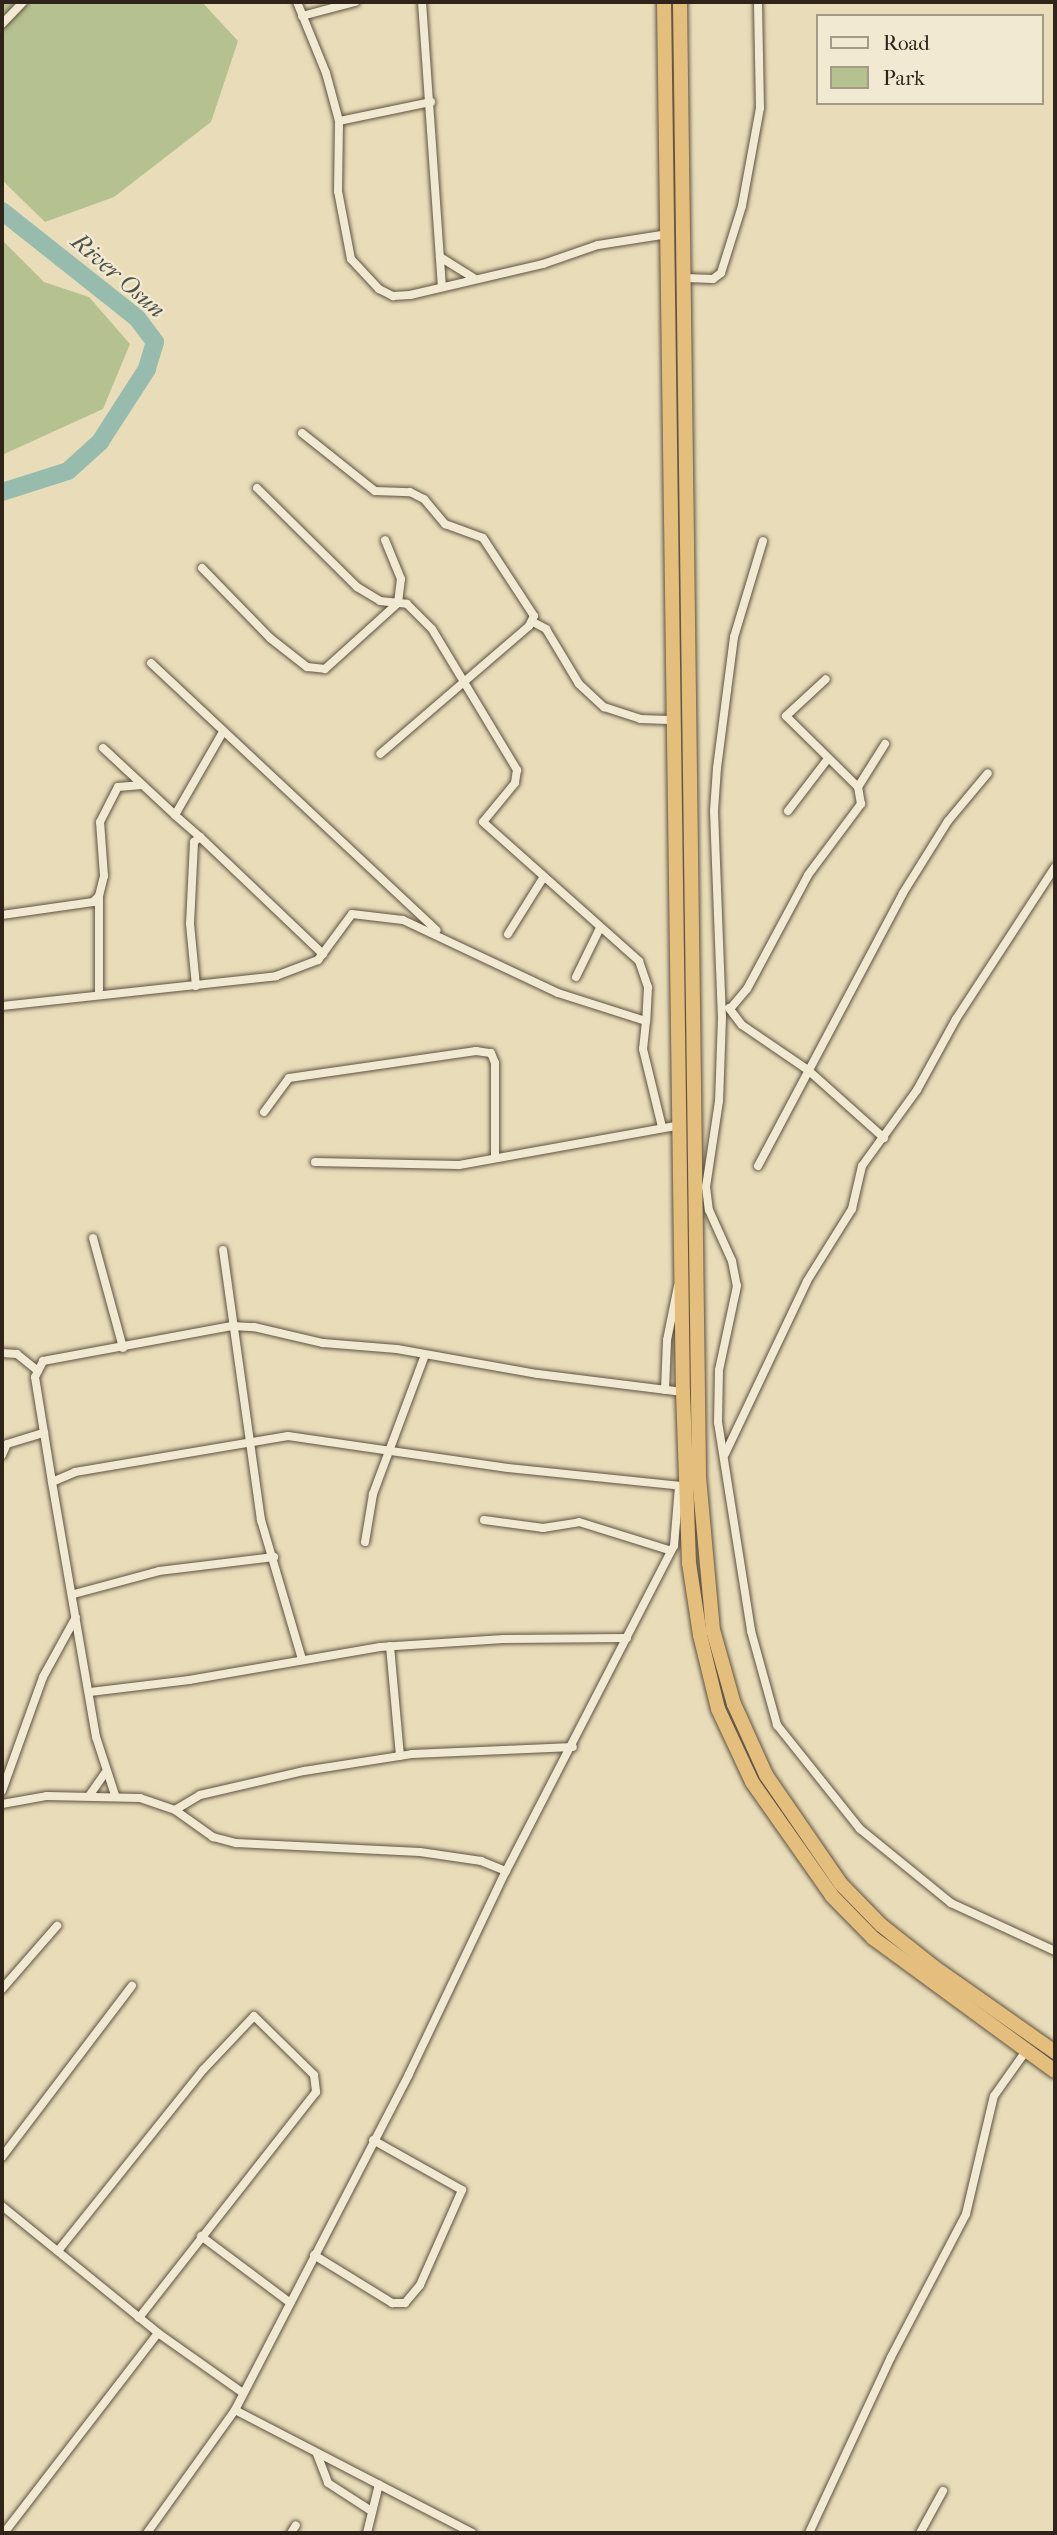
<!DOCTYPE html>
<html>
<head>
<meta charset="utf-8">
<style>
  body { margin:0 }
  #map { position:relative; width:1057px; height:2535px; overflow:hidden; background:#e9ddb9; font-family:"IM FELL French Canon",serif }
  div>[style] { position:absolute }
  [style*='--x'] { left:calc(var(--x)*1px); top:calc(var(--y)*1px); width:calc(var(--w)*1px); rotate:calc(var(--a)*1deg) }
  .green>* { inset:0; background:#b6c190 }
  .river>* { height:18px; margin:-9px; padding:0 9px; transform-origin:9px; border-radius:9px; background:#97bcae }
  .roads { filter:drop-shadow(0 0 2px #5e5242) drop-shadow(0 0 2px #5e5242) }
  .minor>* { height:8px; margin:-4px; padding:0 4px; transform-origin:4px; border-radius:4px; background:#f1e9d2 }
  .trunk>* { height:14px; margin:-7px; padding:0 7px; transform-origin:7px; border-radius:7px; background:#e4be7c }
  span { translate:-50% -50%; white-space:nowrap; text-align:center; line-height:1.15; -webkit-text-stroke:5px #f1e9d2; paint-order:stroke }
  .water-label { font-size:24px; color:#4f5146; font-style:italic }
  .frame { position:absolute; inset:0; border:4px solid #30231a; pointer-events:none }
  .legend { position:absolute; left:816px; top:14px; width:228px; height:91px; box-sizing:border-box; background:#f1e9d2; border:2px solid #a49a88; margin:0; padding:9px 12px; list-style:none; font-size:21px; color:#30231a }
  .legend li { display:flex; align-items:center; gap:14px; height:35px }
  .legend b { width:35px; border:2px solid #a49a88 }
</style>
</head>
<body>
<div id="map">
  <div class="green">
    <i style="clip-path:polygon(2px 2px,202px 2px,238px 41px,211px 122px,114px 197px,45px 222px,2px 180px)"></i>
    <i style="clip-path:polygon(2px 240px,44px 282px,89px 297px,130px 344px,103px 409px,2px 455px)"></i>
  </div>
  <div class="river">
    <i style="--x:2;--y:211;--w:172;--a:38.4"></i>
    <i style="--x:137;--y:318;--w:30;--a:53"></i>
    <i style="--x:155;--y:342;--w:28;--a:107"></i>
    <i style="--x:147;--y:369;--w:87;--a:122.8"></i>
    <i style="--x:100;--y:442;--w:43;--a:137.8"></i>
    <i style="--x:68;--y:471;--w:69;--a:162.3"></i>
  </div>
  <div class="roads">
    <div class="minor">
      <i style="--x:297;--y:2;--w:77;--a:67.8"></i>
      <i style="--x:326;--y:73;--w:50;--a:74.8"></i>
      <i style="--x:339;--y:121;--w:70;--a:90.8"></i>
      <i style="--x:338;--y:191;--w:69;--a:79.2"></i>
      <i style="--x:351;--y:259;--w:41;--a:47"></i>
      <i style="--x:379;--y:289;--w:16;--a:27"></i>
      <i style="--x:393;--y:296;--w:17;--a:-3"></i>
      <i style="--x:410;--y:295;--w:137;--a:-13.1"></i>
      <i style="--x:543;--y:264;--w:58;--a:-19.1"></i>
      <i style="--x:598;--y:245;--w:71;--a:-8.9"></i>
      <i style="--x:422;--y:2;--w:284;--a:86"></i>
      <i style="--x:302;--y:16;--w:55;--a:-14.8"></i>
      <i style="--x:2;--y:24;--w:30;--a:-46"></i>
      <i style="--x:339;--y:121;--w:94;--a:-11.7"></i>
      <i style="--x:440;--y:257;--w:40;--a:32"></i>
      <i style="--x:685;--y:278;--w:28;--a:2"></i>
      <i style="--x:713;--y:279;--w:10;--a:-37"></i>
      <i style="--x:721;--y:273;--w:70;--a:-72.6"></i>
      <i style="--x:742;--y:206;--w:100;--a:-79.6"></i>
      <i style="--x:760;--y:108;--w:106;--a:-91.1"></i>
      <i style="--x:302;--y:433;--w:93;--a:38.5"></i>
      <i style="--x:375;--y:491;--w:35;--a:2"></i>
      <i style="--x:410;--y:492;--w:16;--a:27"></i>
      <i style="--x:424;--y:499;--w:33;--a:50"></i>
      <i style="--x:445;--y:524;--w:40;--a:20.2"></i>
      <i style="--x:483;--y:538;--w:93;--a:56.8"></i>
      <i style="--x:534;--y:616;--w:11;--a:117"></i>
      <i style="--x:529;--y:626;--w:196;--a:139.3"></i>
      <i style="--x:257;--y:488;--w:141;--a:44.7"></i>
      <i style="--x:357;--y:587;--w:27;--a:31"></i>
      <i style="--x:380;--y:601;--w:27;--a:6"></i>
      <i style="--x:407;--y:604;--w:35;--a:45"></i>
      <i style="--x:432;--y:629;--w:165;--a:58.9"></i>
      <i style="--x:517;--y:770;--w:13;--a:99"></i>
      <i style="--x:515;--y:783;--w:50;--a:129.4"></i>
      <i style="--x:483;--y:822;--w:209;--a:41.7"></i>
      <i style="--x:639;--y:961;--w:28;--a:71"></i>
      <i style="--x:648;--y:987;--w:34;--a:93"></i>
      <i style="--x:763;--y:541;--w:100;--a:106.8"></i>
      <i style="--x:734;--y:637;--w:132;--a:97.4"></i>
      <i style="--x:717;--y:768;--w:43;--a:94"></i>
      <i style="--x:714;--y:811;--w:206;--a:87.8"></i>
      <i style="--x:722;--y:1017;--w:84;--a:92"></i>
      <i style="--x:719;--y:1101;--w:87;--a:98.6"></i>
      <i style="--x:706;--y:1187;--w:23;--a:83"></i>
      <i style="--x:709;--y:1210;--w:56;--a:65.7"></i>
      <i style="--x:732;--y:1261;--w:25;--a:79"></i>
      <i style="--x:737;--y:1286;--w:86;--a:102.1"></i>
      <i style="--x:719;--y:1370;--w:52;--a:91.1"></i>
      <i style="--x:718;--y:1422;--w:212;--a:81"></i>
      <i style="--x:751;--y:1631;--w:98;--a:74.5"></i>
      <i style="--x:777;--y:1725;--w:133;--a:51.4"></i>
      <i style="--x:860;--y:1829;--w:117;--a:39.1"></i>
      <i style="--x:951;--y:1903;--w:115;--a:24.8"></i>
      <i style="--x:202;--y:568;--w:98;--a:45.8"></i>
      <i style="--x:270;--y:638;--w:47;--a:38.1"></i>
      <i style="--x:307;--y:667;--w:18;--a:6"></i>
      <i style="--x:325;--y:669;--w:98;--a:-42.1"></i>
      <i style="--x:398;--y:603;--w:24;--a:-83"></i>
      <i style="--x:401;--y:579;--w:42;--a:-112.3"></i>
      <i style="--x:533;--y:622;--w:15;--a:28"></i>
      <i style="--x:546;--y:629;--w:64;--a:59"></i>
      <i style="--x:579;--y:684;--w:34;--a:43"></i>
      <i style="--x:604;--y:707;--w:38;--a:18"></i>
      <i style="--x:640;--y:719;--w:36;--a:2"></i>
      <i style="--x:151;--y:663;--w:391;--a:43.1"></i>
      <i style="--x:103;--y:748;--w:98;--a:42.9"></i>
      <i style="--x:858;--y:787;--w:51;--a:-57.9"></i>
      <i style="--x:788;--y:811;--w:64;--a:-52.6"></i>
      <i style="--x:200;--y:837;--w:33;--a:-139"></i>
      <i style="--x:175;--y:815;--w:96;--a:-60"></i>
      <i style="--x:2;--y:915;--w:92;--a:-8.1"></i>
      <i style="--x:93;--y:902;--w:8;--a:-45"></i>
      <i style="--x:99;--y:896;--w:21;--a:-76"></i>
      <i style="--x:104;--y:876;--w:54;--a:-94.2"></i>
      <i style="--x:100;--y:822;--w:39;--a:-63"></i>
      <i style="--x:118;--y:787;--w:24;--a:-5"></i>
      <i style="--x:508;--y:934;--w:66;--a:-58"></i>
      <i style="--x:576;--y:977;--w:55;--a:-63.9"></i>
      <i style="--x:196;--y:986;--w:62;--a:-95.5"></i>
      <i style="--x:190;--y:924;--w:82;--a:-87.2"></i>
      <i style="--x:194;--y:842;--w:8;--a:-40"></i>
      <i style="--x:200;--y:837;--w:170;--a:43.6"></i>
      <i style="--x:99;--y:995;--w:99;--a:-90"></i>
      <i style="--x:2;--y:1006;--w:276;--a:-6.2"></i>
      <i style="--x:276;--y:976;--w:45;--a:-20.9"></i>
      <i style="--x:318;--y:960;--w:57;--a:-53.5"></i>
      <i style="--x:352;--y:914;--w:51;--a:6.7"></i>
      <i style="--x:403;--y:920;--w:171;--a:25.2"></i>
      <i style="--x:558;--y:993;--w:92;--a:17.7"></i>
      <i style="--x:646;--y:1021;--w:28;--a:96"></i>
      <i style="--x:643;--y:1049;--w:80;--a:76.3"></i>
      <i style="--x:729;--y:1008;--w:21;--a:53"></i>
      <i style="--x:742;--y:1025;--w:80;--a:34.3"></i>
      <i style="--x:808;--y:1070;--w:102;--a:41.8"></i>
      <i style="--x:730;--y:1009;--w:26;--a:-50"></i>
      <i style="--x:747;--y:989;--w:129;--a:-61.8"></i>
      <i style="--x:808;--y:875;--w:89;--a:-53.3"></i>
      <i style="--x:861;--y:804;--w:17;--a:-100"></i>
      <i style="--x:858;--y:787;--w:101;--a:-135.4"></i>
      <i style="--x:786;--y:716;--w:54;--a:-42.8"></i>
      <i style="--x:264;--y:1112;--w:42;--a:-53.7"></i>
      <i style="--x:289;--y:1078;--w:189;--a:-8.2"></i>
      <i style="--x:476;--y:1051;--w:15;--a:8"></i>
      <i style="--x:491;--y:1053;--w:11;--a:68"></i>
      <i style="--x:495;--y:1063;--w:95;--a:90"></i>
      <i style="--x:315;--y:1162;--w:144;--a:1.2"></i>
      <i style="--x:459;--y:1165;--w:226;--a:-10.2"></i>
      <i style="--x:758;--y:1166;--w:309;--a:-62"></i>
      <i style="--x:903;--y:893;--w:85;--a:-58"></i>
      <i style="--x:948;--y:821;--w:62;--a:-50.2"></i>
      <i style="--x:93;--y:1238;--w:114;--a:74.7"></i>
      <i style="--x:223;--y:1250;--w:273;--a:82"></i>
      <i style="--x:261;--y:1520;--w:145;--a:73.6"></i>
      <i style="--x:2;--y:1353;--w:15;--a:4"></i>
      <i style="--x:17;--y:1354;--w:27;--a:39"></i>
      <i style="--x:665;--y:1390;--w:50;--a:-87.7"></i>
      <i style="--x:667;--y:1340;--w:55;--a:-78.5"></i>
      <i style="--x:725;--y:1454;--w:191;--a:-64.6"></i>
      <i style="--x:807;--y:1281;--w:85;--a:-58"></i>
      <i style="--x:852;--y:1209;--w:44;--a:-76.9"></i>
      <i style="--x:862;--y:1166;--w:94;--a:-54.1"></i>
      <i style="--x:917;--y:1090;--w:81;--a:-61.2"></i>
      <i style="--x:956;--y:1019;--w:181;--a:-56.9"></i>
      <i style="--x:2;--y:1455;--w:12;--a:-66"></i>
      <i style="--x:7;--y:1444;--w:39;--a:-17"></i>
      <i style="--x:52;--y:1482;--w:25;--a:-23"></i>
      <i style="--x:75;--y:1472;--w:216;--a:-9.6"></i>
      <i style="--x:288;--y:1436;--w:222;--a:8.3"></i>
      <i style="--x:508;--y:1468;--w:174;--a:5.9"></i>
      <i style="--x:484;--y:1520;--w:60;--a:7.7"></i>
      <i style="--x:543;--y:1528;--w:36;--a:-9"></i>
      <i style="--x:579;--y:1522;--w:94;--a:17.3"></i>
      <i style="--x:365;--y:1542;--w:49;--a:-80.5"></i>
      <i style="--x:373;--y:1494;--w:148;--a:-69.5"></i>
      <i style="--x:74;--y:1594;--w:88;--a:-15.1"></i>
      <i style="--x:159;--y:1571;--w:116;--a:-6.9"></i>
      <i style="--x:390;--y:1646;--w:110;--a:84.8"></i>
      <i style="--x:90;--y:1692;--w:100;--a:-6.9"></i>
      <i style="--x:189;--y:1680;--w:194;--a:-9.8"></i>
      <i style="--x:380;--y:1647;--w:124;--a:-3.7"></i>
      <i style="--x:504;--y:1639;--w:123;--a:-0.5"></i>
      <i style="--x:2;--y:1791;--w:121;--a:-70.2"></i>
      <i style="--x:43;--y:1677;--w:68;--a:-61.2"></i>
      <i style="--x:115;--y:1795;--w:61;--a:-108.1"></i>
      <i style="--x:96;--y:1737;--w:259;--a:-99.8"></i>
      <i style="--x:52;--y:1482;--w:106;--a:-99.2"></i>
      <i style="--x:35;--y:1377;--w:18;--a:-63"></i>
      <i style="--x:43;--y:1361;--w:192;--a:-10.5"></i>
      <i style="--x:232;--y:1326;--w:22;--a:3"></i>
      <i style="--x:254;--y:1327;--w:71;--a:13.1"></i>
      <i style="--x:323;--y:1343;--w:74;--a:4.6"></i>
      <i style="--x:397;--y:1349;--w:143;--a:10.1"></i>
      <i style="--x:538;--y:1374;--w:146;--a:7.1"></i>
      <i style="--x:89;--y:1796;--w:28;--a:-55"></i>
      <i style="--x:2;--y:1804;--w:46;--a:-10.1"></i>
      <i style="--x:47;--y:1796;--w:93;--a:1.2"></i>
      <i style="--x:140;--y:1798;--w:37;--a:19"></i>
      <i style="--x:175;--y:1810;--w:47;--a:35.4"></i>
      <i style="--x:213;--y:1837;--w:24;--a:15"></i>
      <i style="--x:236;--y:1843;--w:184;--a:2.8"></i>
      <i style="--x:420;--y:1852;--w:62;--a:8.4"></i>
      <i style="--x:481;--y:1861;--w:27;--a:22"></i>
      <i style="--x:175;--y:1810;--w:29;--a:-31"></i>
      <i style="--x:200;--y:1795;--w:107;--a:-13"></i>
      <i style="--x:304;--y:1771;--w:109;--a:-8.9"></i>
      <i style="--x:412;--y:1754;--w:161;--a:-2.5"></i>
      <i style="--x:2;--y:1989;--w:84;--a:-48.9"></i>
      <i style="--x:2;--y:2157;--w:215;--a:-52.8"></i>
      <i style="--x:2;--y:2206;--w:201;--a:39.1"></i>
      <i style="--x:201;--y:2236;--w:109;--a:36.8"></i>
      <i style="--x:58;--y:2251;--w:232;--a:-51.3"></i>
      <i style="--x:203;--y:2070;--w:74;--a:-46.6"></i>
      <i style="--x:254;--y:2016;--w:84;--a:44.5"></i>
      <i style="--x:314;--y:2075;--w:17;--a:83"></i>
      <i style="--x:316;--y:2092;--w:287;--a:128.1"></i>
      <i style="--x:314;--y:2255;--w:92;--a:31.6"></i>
      <i style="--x:392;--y:2303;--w:13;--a:0"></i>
      <i style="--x:405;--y:2303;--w:23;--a:-50"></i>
      <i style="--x:420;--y:2285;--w:104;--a:-66.1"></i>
      <i style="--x:462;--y:2190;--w:102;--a:-150.7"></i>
      <i style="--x:235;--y:2410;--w:267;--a:27.4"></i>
      <i style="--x:317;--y:2454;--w:31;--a:69"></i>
      <i style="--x:328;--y:2483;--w:50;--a:32.7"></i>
      <i style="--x:4;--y:2533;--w:252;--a:-52.4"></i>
      <i style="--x:158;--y:2333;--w:104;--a:35.2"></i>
      <i style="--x:147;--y:2533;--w:151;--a:-54.4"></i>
      <i style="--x:235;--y:2410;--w:378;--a:-62.6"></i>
      <i style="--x:409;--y:2074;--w:225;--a:-64.5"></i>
      <i style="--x:506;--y:1871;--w:366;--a:-62.7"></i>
      <i style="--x:674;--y:1546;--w:60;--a:-85.2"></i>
      <i style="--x:291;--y:2533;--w:9;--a:-58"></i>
      <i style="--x:367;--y:2533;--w:50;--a:-76.2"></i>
      <i style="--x:809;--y:2533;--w:194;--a:-65"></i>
      <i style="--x:891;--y:2357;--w:161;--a:-62.3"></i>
      <i style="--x:966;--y:2214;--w:121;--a:-76.7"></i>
      <i style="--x:994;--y:2096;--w:55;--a:-54.6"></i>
      <i style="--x:920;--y:2533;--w:48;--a:-61.3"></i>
    </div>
    <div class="trunk">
      <i style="--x:664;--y:2;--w:1390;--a:89.22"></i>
      <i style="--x:683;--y:1392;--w:171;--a:88"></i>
      <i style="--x:689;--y:1563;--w:73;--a:81.3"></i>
      <i style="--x:700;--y:1635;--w:76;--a:76.3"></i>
      <i style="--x:718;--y:1709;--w:81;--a:65"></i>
      <i style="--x:752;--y:1782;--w:139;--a:54.9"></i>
      <i style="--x:832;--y:1896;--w:59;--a:45.7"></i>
      <i style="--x:873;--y:1938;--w:225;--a:36.2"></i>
      <i style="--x:680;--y:2;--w:1475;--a:89.26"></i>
      <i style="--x:699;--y:1477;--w:154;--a:84.8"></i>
      <i style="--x:713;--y:1630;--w:77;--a:74.2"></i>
      <i style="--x:734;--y:1704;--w:78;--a:65.7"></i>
      <i style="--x:766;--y:1775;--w:132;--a:55.5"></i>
      <i style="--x:841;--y:1884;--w:57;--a:45.7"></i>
      <i style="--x:881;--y:1925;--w:68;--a:38.4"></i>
      <i style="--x:934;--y:1967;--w:148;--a:35.1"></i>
    </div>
  </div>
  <div class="water-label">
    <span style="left:118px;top:276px;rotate:41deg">River Osun</span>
  </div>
  <div class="frame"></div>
  <ul class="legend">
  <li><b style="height:9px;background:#f1e9d2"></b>Road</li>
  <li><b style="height:19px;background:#b6c190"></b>Park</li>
  </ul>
</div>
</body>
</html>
